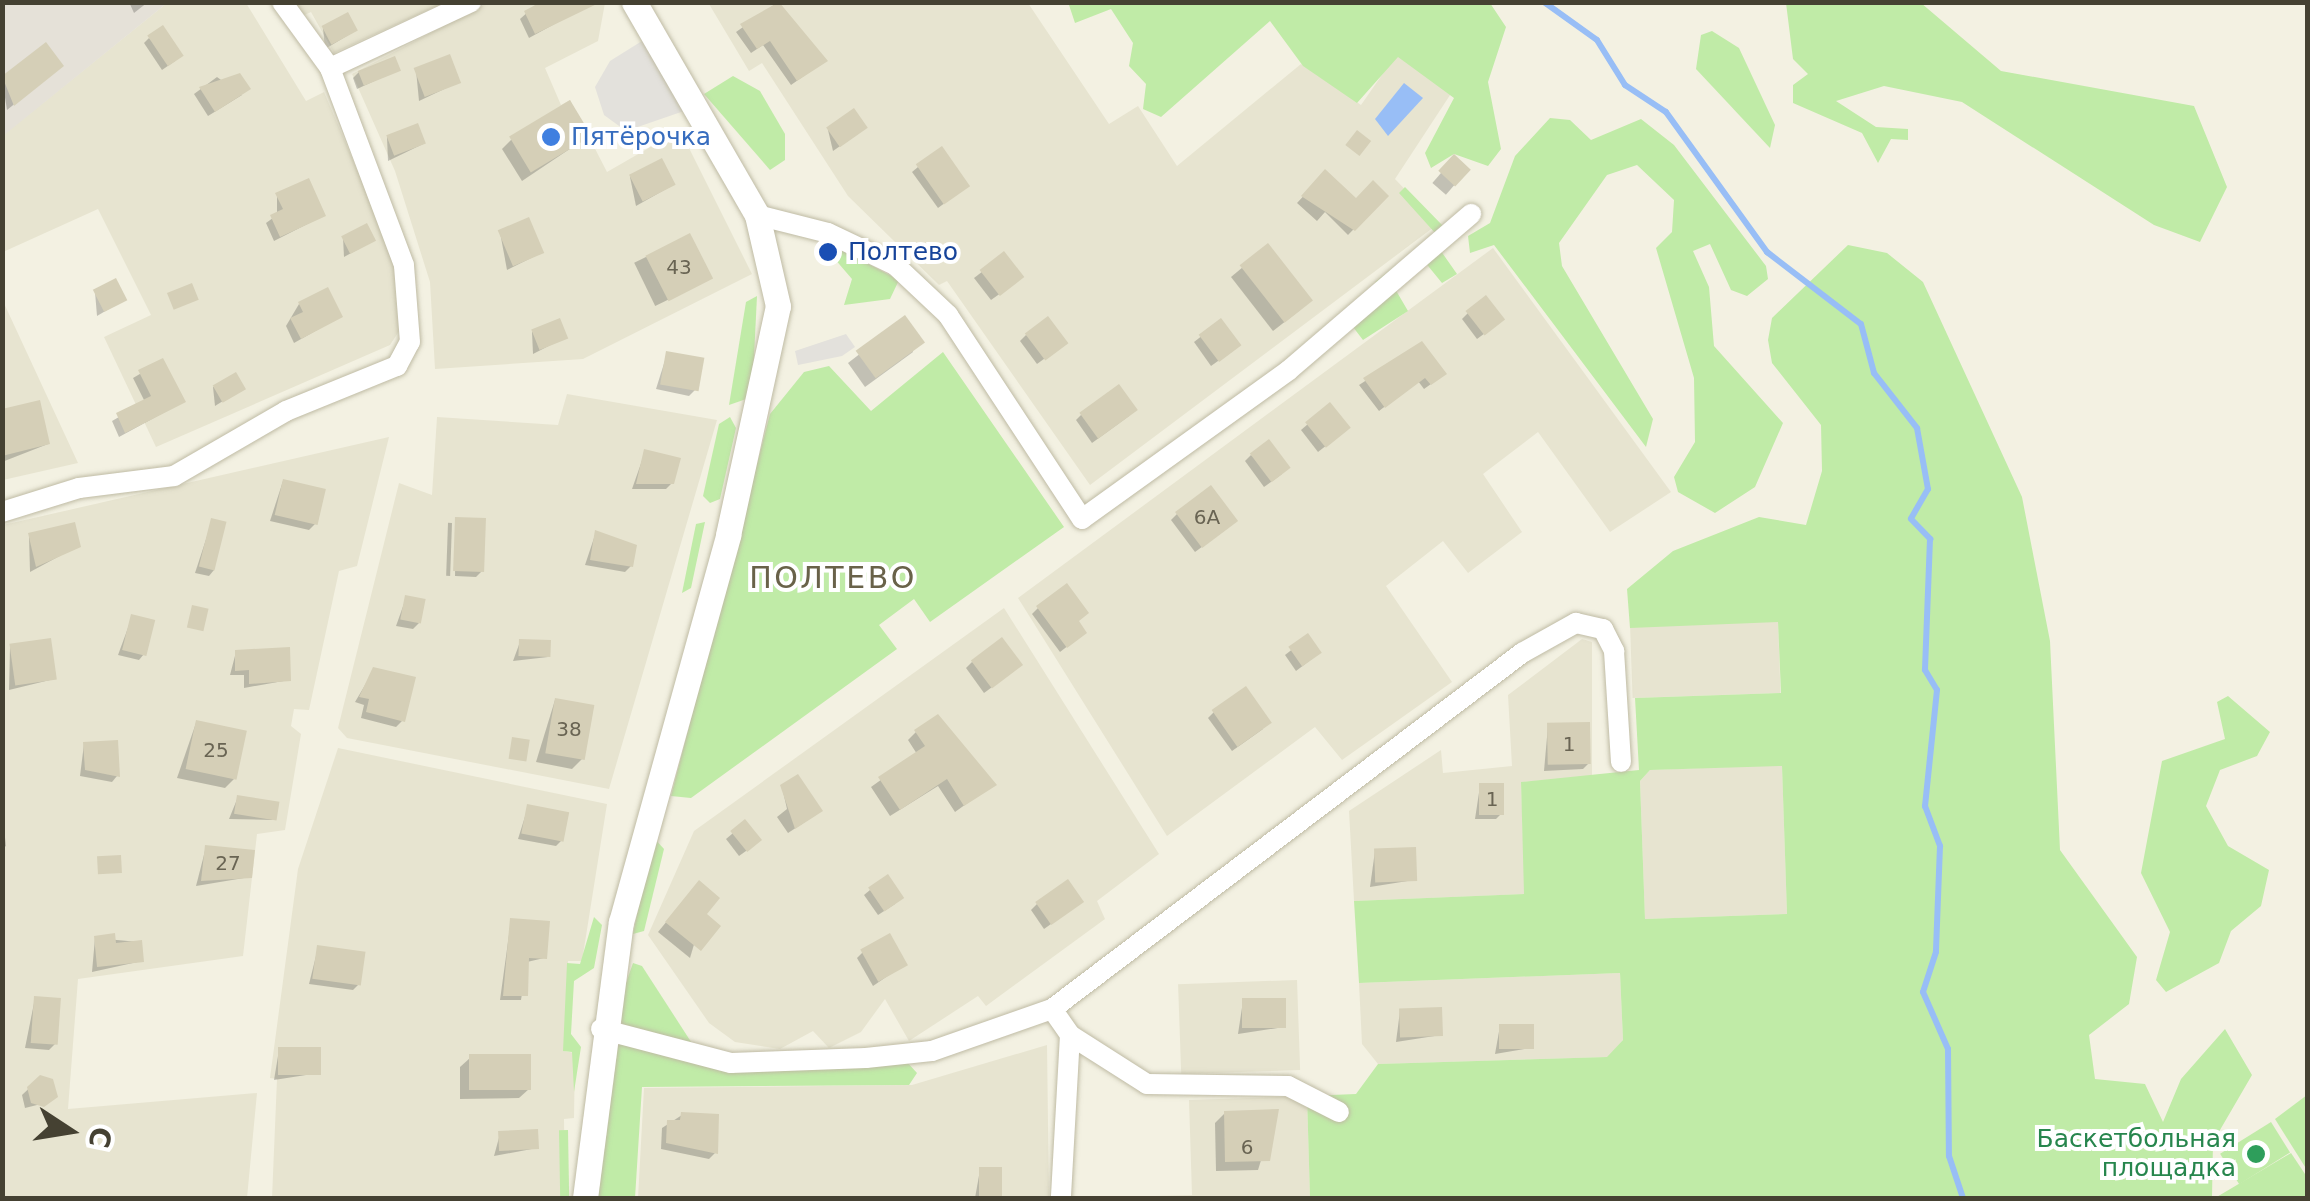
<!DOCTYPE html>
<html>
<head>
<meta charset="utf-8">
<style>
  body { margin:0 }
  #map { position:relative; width:2310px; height:1201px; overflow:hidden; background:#f3f1e2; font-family:"DejaVu Sans",sans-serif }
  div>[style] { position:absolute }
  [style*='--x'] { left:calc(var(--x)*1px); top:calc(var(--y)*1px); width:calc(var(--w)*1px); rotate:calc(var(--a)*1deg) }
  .residential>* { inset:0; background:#e7e4d0; transform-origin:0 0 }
  .industrial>* { inset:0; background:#e5e1d8 }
  .green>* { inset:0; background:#c0eba7; transform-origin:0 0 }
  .parking>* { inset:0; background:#e3e1dc }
  .water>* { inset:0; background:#98bef6 }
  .shadow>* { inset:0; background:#0003; transform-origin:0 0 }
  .stream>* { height:6px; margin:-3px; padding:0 3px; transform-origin:3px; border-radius:3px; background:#98bef6 }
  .building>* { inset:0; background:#d5cfb7; transform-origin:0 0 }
  .roads { filter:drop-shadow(0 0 2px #bfbba4) drop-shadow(0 0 2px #bfbba4) }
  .minor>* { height:20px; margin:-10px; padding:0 10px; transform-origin:10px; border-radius:10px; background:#fff }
  .tertiary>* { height:25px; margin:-12.5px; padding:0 12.5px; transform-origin:12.5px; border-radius:12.5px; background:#fff }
  .dots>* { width:28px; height:28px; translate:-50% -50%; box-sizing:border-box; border:5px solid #fff; border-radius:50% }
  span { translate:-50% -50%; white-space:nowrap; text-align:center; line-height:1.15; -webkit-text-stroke:8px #fff; paint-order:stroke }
  .number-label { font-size:20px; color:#696453 }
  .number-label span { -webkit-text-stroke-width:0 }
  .shop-label { font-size:25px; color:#366cbe }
  .left { translate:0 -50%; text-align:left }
  .transit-label { font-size:25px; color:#164399 }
  .leisure-label { font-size:25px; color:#27864d }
  .right { translate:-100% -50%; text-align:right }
  .quarter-label { font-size:30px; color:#696249; letter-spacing:2.5px }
  .frame { position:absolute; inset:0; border:5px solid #454132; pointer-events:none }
  .north { position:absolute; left:20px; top:1081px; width:100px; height:100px; -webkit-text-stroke:8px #fff; paint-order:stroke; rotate:102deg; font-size:28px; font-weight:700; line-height:40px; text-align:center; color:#454132 }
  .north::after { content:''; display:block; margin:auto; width:35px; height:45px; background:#454132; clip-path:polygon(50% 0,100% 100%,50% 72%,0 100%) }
</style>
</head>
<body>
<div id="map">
  <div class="residential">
    <i style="clip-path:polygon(167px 3px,246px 3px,306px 101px,324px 92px,401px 273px,403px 325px,390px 345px,156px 447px,104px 337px,151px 315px,98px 209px,3px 252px,2px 136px)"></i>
    <i style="clip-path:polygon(291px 3px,443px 3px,334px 53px,311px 12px,300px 17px)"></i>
    <i style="clip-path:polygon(488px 3px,605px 3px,598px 41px,545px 68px,561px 105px,570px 100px,607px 172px,680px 130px,752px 274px,583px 359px,435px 369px,430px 282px,395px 171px,352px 74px)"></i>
    <i style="clip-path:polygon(1028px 3px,1109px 124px,1138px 106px,1177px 166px,1301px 64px,1361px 105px,1400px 49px,1454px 89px,1395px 179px,1438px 224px,1090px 485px,947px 281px,939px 285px,848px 196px,762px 63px,749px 71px,709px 4px)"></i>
    <i style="clip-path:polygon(1493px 248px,1671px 492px,1610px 532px,1538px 432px,1483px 474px,1522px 532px,1468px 573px,1443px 541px,1386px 586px,1452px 682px,1342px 760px,1315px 727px,1167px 836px,1018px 598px)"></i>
    <i style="clip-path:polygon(2px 299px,78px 463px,3px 480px,2px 480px)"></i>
    <i style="clip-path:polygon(567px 394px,717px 420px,609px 789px,347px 738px,338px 728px,399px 483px,432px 495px,437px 417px,558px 425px)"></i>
    <i style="clip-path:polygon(389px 437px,357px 566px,339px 571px,309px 710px,294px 709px,291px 726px,301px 734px,285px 830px,257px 834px,243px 956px,78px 979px,68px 1109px,257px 1093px,247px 1198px,3px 1198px,3px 525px)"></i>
    <i style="clip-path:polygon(1004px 608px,1159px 854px,1097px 901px,1105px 919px,986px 1006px,978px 996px,909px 1041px,885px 999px,861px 1032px,829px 1048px,813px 1031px,780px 1049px,735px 1042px,709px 1023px,648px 935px,694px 831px)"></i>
    <i style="left:1778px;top:621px;width:72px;height:148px;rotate:88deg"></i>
    <i style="clip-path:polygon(1582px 639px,1592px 642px,1592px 777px,1521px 782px,1525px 894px,1354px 901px,1349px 811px,1441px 750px,1443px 773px,1512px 766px,1508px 695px)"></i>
    <i style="clip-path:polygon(338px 748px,607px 804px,582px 961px,568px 961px,564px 1051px,575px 1053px,574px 1118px,564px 1119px,565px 1198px,272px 1198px,277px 1079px,270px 1078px,298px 869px)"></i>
    <i style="clip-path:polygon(1782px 765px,1787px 914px,1645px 919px,1640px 781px,1650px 770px)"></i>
    <i style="clip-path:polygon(1620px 973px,1623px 1040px,1608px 1057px,1378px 1064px,1362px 1044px,1359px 983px)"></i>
    <i style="left:1297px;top:980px;width:90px;height:119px;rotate:88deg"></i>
    <i style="clip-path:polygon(1047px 1045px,1049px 1198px,638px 1198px,644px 1088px,912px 1085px)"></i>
    <i style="clip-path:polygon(1307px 1096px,1310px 1198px,1081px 1198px,1192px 1195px,1189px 1100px)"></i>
  </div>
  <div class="industrial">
    <i style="clip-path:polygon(3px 3px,167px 3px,3px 136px)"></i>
  </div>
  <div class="green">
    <i style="clip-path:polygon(1068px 2px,1490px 3px,1506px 27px,1488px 82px,1501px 149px,1488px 166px,1454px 154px,1431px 168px,1425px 153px,1454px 98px,1398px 57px,1357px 103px,1303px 66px,1270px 21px,1161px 117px,1143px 109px,1146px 84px,1129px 66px,1133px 43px,1111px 9px,1075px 23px)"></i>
    <i style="clip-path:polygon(1786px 3px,1921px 3px,2001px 71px,2194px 106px,2227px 187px,2200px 242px,2154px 225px,1962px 102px,1884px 86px,1836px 101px,1876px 127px,1908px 129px,1908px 140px,1891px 139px,1878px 163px,1862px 133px,1793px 103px,1793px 85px,1808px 74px,1793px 59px)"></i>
    <i style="clip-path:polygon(1712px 31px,1739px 48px,1775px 125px,1770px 148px,1696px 69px,1701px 35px)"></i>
    <i style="clip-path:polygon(733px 76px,760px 91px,785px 134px,785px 160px,770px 170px,704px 94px)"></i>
    <i style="clip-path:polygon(1550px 118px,1570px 120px,1591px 140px,1641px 119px,1674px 145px,1766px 266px,1768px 279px,1747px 296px,1731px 290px,1710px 244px,1693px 251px,1709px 287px,1714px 346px,1783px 423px,1755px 487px,1715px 513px,1678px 492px,1674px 477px,1695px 442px,1694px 378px,1656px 248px,1672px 232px,1674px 200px,1637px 165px,1607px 175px,1559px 243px,1562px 266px,1653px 419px,1646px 447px,1494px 245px,1470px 253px,1468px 236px,1490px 223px,1515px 156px)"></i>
    <i style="clip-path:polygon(1405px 187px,1444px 227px,1436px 244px,1457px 274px,1442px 283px,1424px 261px,1391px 282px,1408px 311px,1363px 340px,1353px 327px,1383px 294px,1375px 282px,1436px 234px,1399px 193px)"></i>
    <i style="clip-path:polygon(815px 236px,899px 280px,890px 299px,844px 305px,852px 279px)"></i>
    <i style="clip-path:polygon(evenodd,1848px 245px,1887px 253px,1923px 282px,2022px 497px,2050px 641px,2060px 850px,2137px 957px,2129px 1004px,2089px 1035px,2095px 1079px,2145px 1084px,2163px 1122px,2181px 1079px,2225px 1029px,2252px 1075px,2213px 1142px,2212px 1198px,1310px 1198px,1307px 1096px,1356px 1094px,1378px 1064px,1607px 1057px,1623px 1040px,1620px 973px,1359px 983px,1354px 901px,1524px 894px,1521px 782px,1639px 770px,1635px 698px,1781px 693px,1778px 622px,1630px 628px,1627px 589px,1673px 551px,1759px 517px,1806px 525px,1822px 471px,1821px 425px,1772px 363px,1768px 340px,1772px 318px,1848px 245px,1782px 766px,1787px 914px,1645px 919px,1640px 781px,1650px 770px,1782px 766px)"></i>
    <i style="clip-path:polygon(757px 296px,752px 397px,729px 405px,746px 302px)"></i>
    <i style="clip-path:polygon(943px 352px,1064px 527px,930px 622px,914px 599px,879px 625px,897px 649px,691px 798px,671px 796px,770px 414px,804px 372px,829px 366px,871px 411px)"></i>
    <i style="clip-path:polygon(730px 417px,736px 428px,720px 499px,710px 503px,703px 496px,719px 424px)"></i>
    <i style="clip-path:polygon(705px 522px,691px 588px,682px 593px,696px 524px)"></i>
    <i style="clip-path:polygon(2228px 696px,2270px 732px,2257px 756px,2220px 770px,2206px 806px,2228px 846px,2269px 870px,2261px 906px,2231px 931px,2219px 963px,2166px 992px,2156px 980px,2170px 932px,2141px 873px,2162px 761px,2225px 739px,2217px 702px)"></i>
    <i style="clip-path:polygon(653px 837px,664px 849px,644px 931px,633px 934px)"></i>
    <i style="clip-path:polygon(594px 917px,602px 925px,594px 968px,574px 981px,571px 1034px,581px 1047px,574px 1092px,572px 1052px,563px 1051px,567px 963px,580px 964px)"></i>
    <i style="clip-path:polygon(633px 963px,642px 966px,695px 1048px,624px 1027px,616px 1012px)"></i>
    <i style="clip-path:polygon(618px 1042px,666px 1056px,906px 1061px,917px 1073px,909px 1085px,642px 1087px,635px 1198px,593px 1198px,605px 1063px)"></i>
    <i style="clip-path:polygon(2307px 1095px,2307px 1170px,2275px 1119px)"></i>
    <i style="left:2271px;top:1122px;width:36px;height:60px;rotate:58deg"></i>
    <i style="left:568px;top:1130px;width:68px;height:9px;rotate:89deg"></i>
    <i style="clip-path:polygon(2291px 1153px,2307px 1177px,2307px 1198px,2215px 1198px)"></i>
  </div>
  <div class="parking">
    <i style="clip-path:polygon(642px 41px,684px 111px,626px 131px,604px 115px,595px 87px,610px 61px)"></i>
    <i style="clip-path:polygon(846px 334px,855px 347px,842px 356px,798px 365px,795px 351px)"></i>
  </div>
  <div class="water">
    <i style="clip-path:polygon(1404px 83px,1423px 98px,1388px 136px,1375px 119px)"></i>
  </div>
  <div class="shadow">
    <i style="clip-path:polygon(129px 2px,148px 2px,134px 13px)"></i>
    <i style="clip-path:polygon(539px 2px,576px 2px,580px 10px,529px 38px,520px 19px)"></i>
    <i style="clip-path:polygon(777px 3px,825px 61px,791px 85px,763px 45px,751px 53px,736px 32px)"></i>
    <i style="clip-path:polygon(323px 28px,355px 31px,325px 49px)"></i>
    <i style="clip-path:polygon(149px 38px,175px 61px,162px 70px,144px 43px)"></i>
    <i style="clip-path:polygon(45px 46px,55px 71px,7px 110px,2px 79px)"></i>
    <i style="clip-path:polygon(398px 70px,357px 89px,353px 78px,359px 72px)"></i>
    <i style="clip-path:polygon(416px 70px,459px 82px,419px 101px)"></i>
    <i style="clip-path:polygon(217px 77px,242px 95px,208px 116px,194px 94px)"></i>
    <i style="clip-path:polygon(828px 130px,859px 133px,833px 151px)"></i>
    <i style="clip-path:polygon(589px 136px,522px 181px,502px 149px,511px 140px)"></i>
    <i style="clip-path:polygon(387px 137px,423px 144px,388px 161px)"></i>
    <i style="left:1454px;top:158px;width:18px;height:33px;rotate:41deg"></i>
    <i style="clip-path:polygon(918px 167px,961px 191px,938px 208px,912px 172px)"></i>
    <i style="clip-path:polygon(1325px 173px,1356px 201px,1386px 196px,1348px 235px,1325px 212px,1317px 221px,1297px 203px)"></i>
    <i style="clip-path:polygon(630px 177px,673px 185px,636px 206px)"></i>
    <i style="clip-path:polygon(277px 195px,323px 216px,274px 241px,266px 223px,277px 215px)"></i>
    <i style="clip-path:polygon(500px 232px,541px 253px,507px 270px)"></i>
    <i style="left:689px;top:236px;width:48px;height:61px;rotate:64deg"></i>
    <i style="clip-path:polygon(343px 237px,373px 241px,344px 257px)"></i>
    <i style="clip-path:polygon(1267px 247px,1300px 310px,1273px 331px,1231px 277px)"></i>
    <i style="clip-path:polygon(1004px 255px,1015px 283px,991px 300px,974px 278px)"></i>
    <i style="clip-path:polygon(95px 292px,124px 300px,97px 316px)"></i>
    <i style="clip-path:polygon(299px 304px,340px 317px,294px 343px,286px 326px)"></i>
    <i style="clip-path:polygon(1468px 313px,1496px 325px,1477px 339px,1462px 319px)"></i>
    <i style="clip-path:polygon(905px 319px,913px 352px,865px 387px,848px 363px)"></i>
    <i style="clip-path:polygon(1221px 321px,1232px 351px,1211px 366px,1194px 342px)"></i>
    <i style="clip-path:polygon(532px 332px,566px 337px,533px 354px)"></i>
    <i style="clip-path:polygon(1026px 335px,1059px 348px,1037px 364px,1020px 341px)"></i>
    <i style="clip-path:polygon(1422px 344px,1438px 379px,1424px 389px,1418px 381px,1379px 411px,1359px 385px)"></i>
    <i style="clip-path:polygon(667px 354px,695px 390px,689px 396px,656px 389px)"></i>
    <i style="clip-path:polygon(162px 361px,183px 402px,119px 437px,112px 421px,145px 402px,133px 378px)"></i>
    <i style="clip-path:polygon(213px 387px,242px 389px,215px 406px)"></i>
    <i style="clip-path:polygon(1329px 406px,1341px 434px,1318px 452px,1301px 430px)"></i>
    <i style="clip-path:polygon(2px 412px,48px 444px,2px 462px)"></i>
    <i style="clip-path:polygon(1082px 414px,1129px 416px,1092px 443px,1076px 420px)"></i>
    <i style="clip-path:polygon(645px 452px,672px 483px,666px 489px,632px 489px)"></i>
    <i style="clip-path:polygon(1251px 455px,1282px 474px,1264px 487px,1245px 461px)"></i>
    <i style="clip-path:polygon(283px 481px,315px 524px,309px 530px,270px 521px)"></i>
    <i style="clip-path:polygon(1177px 514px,1229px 527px,1195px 552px,1171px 520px)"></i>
    <i style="clip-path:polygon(456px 520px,482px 571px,476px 577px,455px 576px)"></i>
    <i style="clip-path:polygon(212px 521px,214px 570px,209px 576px,195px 573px)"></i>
    <i style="left:452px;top:523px;width:53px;height:4px;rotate:92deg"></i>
    <i style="clip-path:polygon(596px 532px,631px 566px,625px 572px,585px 565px)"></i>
    <i style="clip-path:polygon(29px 536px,78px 546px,30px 572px)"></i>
    <i style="clip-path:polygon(406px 598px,419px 623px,413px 629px,396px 626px)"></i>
    <i style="clip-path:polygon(1038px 608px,1076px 622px,1078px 638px,1060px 652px,1032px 614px)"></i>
    <i style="clip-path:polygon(132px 617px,144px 654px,139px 660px,118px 655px)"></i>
    <i style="clip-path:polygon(1308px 637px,1313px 658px,1296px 671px,1285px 655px)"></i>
    <i style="clip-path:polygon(520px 642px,548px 657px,513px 661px)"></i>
    <i style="clip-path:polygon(10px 647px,54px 679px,9px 690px)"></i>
    <i style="clip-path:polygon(236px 652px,289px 680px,244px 688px,244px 675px,230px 675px)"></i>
    <i style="clip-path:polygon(972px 662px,1014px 671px,984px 693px,966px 668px)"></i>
    <i style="clip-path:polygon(374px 670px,402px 721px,396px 727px,361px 718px,364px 705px,355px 702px)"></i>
    <i style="clip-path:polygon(555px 700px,582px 759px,572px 769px,536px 762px)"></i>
    <i style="clip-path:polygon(1214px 712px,1263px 729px,1232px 751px,1208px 718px)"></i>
    <i style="clip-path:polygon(196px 723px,234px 779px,225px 788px,177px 778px)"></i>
    <i style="clip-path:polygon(1548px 726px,1589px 763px,1583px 769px,1544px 771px)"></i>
    <i style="clip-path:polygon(916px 732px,994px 784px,955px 812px,938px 786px,890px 816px,871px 787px,917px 754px,908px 740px)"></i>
    <i style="clip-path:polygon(84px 744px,117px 776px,112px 782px,80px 776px)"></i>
    <i style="clip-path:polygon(1480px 786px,1502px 813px,1496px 819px,1475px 819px)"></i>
    <i style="clip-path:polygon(782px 787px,814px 816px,788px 833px,777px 817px,787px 809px)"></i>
    <i style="clip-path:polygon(238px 797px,273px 820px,229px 819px)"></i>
    <i style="clip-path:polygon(528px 807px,562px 840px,556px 846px,518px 839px)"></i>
    <i style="clip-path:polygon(2px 811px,6px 846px,2px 849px)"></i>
    <i style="clip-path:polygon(745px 823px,753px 846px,739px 856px,726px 839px)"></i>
    <i style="clip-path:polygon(206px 847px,250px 877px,196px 886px)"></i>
    <i style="clip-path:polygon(1375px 851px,1414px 880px,1370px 887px)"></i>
    <i style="clip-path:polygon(870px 890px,895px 904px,878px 915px,864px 895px)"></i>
    <i style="clip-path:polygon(690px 893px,703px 914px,690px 958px,658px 932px)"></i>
    <i style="clip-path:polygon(1037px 904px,1075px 907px,1044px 929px,1031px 910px)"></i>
    <i style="clip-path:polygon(511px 920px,544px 958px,527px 962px,521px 1000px,500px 1000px)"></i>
    <i style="clip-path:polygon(95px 938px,139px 942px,142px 961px,92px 972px)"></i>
    <i style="clip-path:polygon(318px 948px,359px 984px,353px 990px,309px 984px)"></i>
    <i style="clip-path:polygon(863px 952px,905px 964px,873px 986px,857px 958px)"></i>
    <i style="clip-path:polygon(35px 998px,55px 1044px,49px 1050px,25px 1048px)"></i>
    <i style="clip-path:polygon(1243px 1001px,1284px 1027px,1238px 1034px)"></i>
    <i style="clip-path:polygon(1400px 1011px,1441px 1035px,1396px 1042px)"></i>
    <i style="clip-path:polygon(1500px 1026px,1531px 1048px,1495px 1054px)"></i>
    <i style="clip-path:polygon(279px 1050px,319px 1073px,274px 1080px)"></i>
    <i style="clip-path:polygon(470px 1058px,529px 1089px,519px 1098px,460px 1099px,460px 1067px)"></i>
    <i style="clip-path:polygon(40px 1078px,49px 1102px,25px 1108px,22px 1095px)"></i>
    <i style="clip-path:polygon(1276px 1112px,1258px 1170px,1216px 1171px,1215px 1123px,1225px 1113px)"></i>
    <i style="clip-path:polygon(682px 1115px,715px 1153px,709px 1159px,661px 1149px,662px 1128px)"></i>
    <i style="clip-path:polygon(500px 1134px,537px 1148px,494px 1156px)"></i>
    <i style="clip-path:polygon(980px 1170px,1000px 1170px,1000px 1198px,975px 1198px)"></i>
  </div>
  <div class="stream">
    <i style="--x:1544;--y:2;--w:65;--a:35.6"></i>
    <i style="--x:1597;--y:40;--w:53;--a:58.1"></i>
    <i style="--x:1625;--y:85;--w:49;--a:33.4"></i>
    <i style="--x:1666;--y:112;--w:173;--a:54.2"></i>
    <i style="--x:1767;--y:252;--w:118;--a:37.5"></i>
    <i style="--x:1861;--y:324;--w:51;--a:75.1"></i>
    <i style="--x:1874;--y:373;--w:70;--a:52"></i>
    <i style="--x:1917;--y:428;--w:62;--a:79.8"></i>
    <i style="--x:1928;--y:489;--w:34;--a:120"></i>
    <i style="--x:1911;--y:519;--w:28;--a:46"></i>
    <i style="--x:1930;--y:539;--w:131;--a:92.2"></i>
    <i style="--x:1925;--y:670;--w:23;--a:59"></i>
    <i style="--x:1937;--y:690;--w:117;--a:95.9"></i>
    <i style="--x:1925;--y:806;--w:43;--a:69.4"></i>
    <i style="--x:1940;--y:846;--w:106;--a:92.2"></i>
    <i style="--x:1936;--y:952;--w:42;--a:108"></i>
    <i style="--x:1923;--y:992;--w:62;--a:66.3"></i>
    <i style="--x:1948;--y:1049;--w:107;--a:89.5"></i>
    <i style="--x:1949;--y:1156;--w:44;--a:71.6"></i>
  </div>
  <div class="building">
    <i style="clip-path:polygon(541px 2px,601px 2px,535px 34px,524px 11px)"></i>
    <i style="clip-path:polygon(779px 2px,828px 61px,797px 81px,770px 41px,757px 49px,740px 24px)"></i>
    <i style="left:348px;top:12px;width:21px;height:30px;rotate:62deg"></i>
    <i style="left:163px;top:25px;width:37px;height:19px;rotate:56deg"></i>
    <i style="clip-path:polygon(46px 42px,64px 66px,14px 106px,2px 76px)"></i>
    <i style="left:450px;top:54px;width:31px;height:39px;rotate:69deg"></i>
    <i style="left:395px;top:56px;width:16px;height:40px;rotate:68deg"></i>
    <i style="clip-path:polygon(240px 73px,251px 89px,215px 112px,199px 87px)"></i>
    <i style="left:570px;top:100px;width:42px;height:71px;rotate:59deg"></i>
    <i style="left:854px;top:108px;width:24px;height:34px;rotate:55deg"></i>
    <i style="left:418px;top:123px;width:22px;height:34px;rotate:69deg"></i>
    <i style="left:1357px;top:130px;width:18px;height:19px;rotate:38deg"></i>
    <i style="left:942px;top:146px;width:49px;height:32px;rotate:55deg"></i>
    <i style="left:1454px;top:154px;width:23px;height:23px;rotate:43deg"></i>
    <i style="left:662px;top:158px;width:30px;height:37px;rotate:63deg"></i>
    <i style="clip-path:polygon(1325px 169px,1356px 198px,1373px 180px,1389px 196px,1355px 231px,1301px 196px)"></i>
    <i style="clip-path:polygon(309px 178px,326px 216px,280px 237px,270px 215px,283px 209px,275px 193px)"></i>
    <i style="left:529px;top:217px;width:39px;height:34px;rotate:67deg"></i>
    <i style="left:367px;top:223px;width:20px;height:29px;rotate:63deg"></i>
    <i style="left:690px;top:233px;width:51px;height:50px;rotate:63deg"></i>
    <i style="left:1268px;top:243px;width:73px;height:36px;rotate:52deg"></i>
    <i style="left:1004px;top:251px;width:33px;height:31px;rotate:52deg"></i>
    <i style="left:116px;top:278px;width:25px;height:26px;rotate:63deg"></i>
    <i style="left:192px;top:283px;width:18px;height:27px;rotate:68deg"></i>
    <i style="clip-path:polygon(328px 287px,343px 317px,301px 339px,290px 318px,303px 312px,298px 302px)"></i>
    <i style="left:1486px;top:295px;width:31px;height:26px;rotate:52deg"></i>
    <i style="left:905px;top:315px;width:34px;height:61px;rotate:54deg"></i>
    <i style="left:1048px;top:316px;width:34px;height:29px;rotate:53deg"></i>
    <i style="left:560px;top:318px;width:22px;height:31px;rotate:68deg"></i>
    <i style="left:1221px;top:318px;width:34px;height:28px;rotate:53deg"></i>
    <i style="clip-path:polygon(1422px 341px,1447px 374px,1431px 385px,1425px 378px,1385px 408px,1363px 378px)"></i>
    <i style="left:666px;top:351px;width:39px;height:34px;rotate:10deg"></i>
    <i style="clip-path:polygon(163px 358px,186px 402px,125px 433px,116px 413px,151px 396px,138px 370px)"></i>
    <i style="left:236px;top:372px;width:20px;height:27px;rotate:60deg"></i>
    <i style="left:1119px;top:384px;width:32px;height:49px;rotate:54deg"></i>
    <i style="clip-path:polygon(40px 400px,50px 444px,2px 456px,2px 409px)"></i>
    <i style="left:1330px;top:402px;width:33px;height:32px;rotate:51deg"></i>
    <i style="left:1269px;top:439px;width:36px;height:24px;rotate:53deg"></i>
    <i style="clip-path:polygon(644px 449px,681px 458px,674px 484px,636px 484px)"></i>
    <i style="left:283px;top:479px;width:44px;height:37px;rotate:13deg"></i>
    <i style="left:1211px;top:485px;width:45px;height:45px;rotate:53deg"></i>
    <i style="left:455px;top:517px;width:31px;height:54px;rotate:2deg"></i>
    <i style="left:211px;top:518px;width:16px;height:50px;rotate:14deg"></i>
    <i style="clip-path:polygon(75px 522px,81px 547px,36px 567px,28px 533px)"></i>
    <i style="clip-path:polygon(595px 530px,637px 545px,633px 567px,590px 560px)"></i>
    <i style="clip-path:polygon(1067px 583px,1089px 613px,1079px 621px,1087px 633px,1067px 648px,1036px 606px)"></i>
    <i style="left:405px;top:595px;width:21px;height:25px;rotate:11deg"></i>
    <i style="left:192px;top:605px;width:17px;height:23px;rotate:13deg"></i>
    <i style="left:131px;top:614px;width:25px;height:37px;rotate:14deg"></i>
    <i style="left:1308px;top:633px;width:24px;height:24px;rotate:55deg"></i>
    <i style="left:1002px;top:637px;width:35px;height:39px;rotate:53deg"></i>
    <i style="left:51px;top:638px;width:42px;height:42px;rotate:82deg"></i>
    <i style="left:519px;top:639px;width:32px;height:17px;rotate:2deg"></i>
    <i style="clip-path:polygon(290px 647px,291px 681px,249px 684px,249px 670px,235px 671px,235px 650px)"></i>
    <i style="clip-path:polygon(373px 667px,416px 677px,405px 722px,366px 712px,369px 699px,359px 697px)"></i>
    <i style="left:1246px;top:686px;width:45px;height:42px;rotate:55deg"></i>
    <i style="left:555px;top:698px;width:40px;height:56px;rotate:10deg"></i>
    <i style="clip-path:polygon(938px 714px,997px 785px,964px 806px,947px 779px,900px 810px,878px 777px,925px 746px,914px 730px)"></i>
    <i style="left:196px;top:720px;width:52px;height:50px;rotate:12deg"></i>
    <i style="left:1590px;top:722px;width:42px;height:43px;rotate:89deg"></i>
    <i style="left:512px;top:737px;width:18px;height:22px;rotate:9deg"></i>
    <i style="clip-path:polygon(118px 740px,120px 777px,85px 770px,83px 742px)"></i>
    <i style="clip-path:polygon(798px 774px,823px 811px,795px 829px,780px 785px)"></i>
    <i style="left:1479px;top:783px;width:25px;height:32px"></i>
    <i style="left:237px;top:795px;width:43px;height:19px;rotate:9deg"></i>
    <i style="left:527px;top:804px;width:43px;height:30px;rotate:11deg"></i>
    <i style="left:745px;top:819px;width:27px;height:19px;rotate:51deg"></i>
    <i style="clip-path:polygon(205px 845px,255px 850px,252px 878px,201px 881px)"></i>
    <i style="left:1416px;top:847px;width:34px;height:42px;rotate:88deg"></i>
    <i style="left:121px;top:855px;width:18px;height:24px;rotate:87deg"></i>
    <i style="left:888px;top:874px;width:29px;height:24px;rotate:56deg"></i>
    <i style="left:1068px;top:879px;width:28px;height:40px;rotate:55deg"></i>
    <i style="clip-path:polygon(699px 880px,720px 898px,707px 914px,721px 926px,701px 951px,665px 922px)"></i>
    <i style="clip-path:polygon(510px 918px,550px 921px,547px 959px,529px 958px,528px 996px,503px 996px)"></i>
    <i style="clip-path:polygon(115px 933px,116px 943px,142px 940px,144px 962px,97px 967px,94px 936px)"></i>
    <i style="left:890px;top:933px;width:37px;height:34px;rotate:61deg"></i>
    <i style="left:317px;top:945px;width:49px;height:34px;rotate:8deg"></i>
    <i style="left:34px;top:996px;width:27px;height:47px;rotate:4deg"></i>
    <i style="left:1286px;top:998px;width:30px;height:44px;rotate:90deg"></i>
    <i style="left:1442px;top:1007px;width:29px;height:43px;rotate:88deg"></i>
    <i style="left:1499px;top:1024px;width:35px;height:25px"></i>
    <i style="left:278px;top:1047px;width:43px;height:28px"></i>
    <i style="left:531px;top:1054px;width:36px;height:62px;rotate:90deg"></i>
    <i style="clip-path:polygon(40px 1075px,53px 1079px,58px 1097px,44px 1107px,31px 1103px,27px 1087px)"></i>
    <i style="clip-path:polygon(1279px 1109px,1270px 1161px,1225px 1162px,1224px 1111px)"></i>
    <i style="clip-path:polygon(681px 1112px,719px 1114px,718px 1154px,666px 1143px,667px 1120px,680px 1120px)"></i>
    <i style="left:538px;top:1129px;width:20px;height:40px;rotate:87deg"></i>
    <i style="left:979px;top:1167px;width:23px;height:31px"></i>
  </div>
  <div class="roads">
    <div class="minor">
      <i style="--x:282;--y:2;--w:82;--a:54"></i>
      <i style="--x:757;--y:215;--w:73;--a:14.2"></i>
      <i style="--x:828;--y:233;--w:74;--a:25.5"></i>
      <i style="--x:895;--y:265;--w:73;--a:43.3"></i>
      <i style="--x:948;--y:315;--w:244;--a:56.7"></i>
      <i style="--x:1082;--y:519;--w:255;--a:-35.7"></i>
      <i style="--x:1289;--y:370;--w:240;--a:-40.6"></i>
      <i style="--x:2;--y:512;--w:81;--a:-17.3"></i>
      <i style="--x:79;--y:488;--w:96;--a:-7.2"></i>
      <i style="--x:174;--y:476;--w:129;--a:-30.1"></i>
      <i style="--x:286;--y:411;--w:120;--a:-22.1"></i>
      <i style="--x:397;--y:366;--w:27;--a:-62"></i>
      <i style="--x:410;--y:342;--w:77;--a:-94.5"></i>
      <i style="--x:404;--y:265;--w:210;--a:-110.6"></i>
      <i style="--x:330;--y:68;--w:156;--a:-25.1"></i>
      <i style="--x:1052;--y:1009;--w:32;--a:55"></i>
      <i style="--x:1070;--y:1035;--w:163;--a:93.2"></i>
      <i style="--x:601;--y:1029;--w:134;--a:14.7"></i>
      <i style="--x:731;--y:1063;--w:135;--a:-2.1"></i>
      <i style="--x:866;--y:1058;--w:66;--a:-6.1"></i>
      <i style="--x:932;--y:1051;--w:127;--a:-19.3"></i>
      <i style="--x:1052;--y:1009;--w:590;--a:-37.14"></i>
      <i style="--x:1522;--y:653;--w:62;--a:-29.1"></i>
      <i style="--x:1576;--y:623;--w:28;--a:13"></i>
      <i style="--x:1603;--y:629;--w:25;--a:63"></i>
      <i style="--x:1614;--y:651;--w:111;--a:86.4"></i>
      <i style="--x:1070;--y:1035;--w:91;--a:32.5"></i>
      <i style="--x:1147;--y:1084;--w:141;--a:0.8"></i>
      <i style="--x:1288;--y:1086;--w:57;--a:27"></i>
    </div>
    <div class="tertiary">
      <i style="--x:585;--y:1198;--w:278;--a:-82.6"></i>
      <i style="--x:621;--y:922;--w:402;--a:-74.5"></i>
      <i style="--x:728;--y:535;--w:234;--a:-77.7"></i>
      <i style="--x:778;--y:306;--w:93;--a:-103"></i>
      <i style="--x:757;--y:215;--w:246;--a:-120"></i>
    </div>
  </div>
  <div class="dots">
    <i style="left:551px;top:137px;background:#3f7fe0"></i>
    <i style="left:828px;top:252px;background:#1a4fb4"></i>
    <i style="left:2256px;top:1154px;background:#2e9e5b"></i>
  </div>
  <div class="number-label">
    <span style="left:679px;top:267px">43</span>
    <span style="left:1207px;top:517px">6А</span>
    <span style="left:569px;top:729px">38</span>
    <span style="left:1569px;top:744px">1</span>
    <span style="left:216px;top:750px">25</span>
    <span style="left:1492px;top:799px">1</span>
    <span style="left:228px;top:863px">27</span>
    <span style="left:1247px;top:1147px">6</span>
  </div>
  <div class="shop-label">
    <span class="left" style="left:571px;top:137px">Пятёрочка</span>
  </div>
  <div class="transit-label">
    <span class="left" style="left:848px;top:252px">Полтево</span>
  </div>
  <div class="leisure-label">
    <span class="right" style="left:2236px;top:1154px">Баскетбольная<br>площадка</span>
  </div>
  <div class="quarter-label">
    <span style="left:833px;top:578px">ПОЛТЕВО</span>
  </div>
  <div class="frame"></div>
  <div class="north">С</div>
</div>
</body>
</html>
